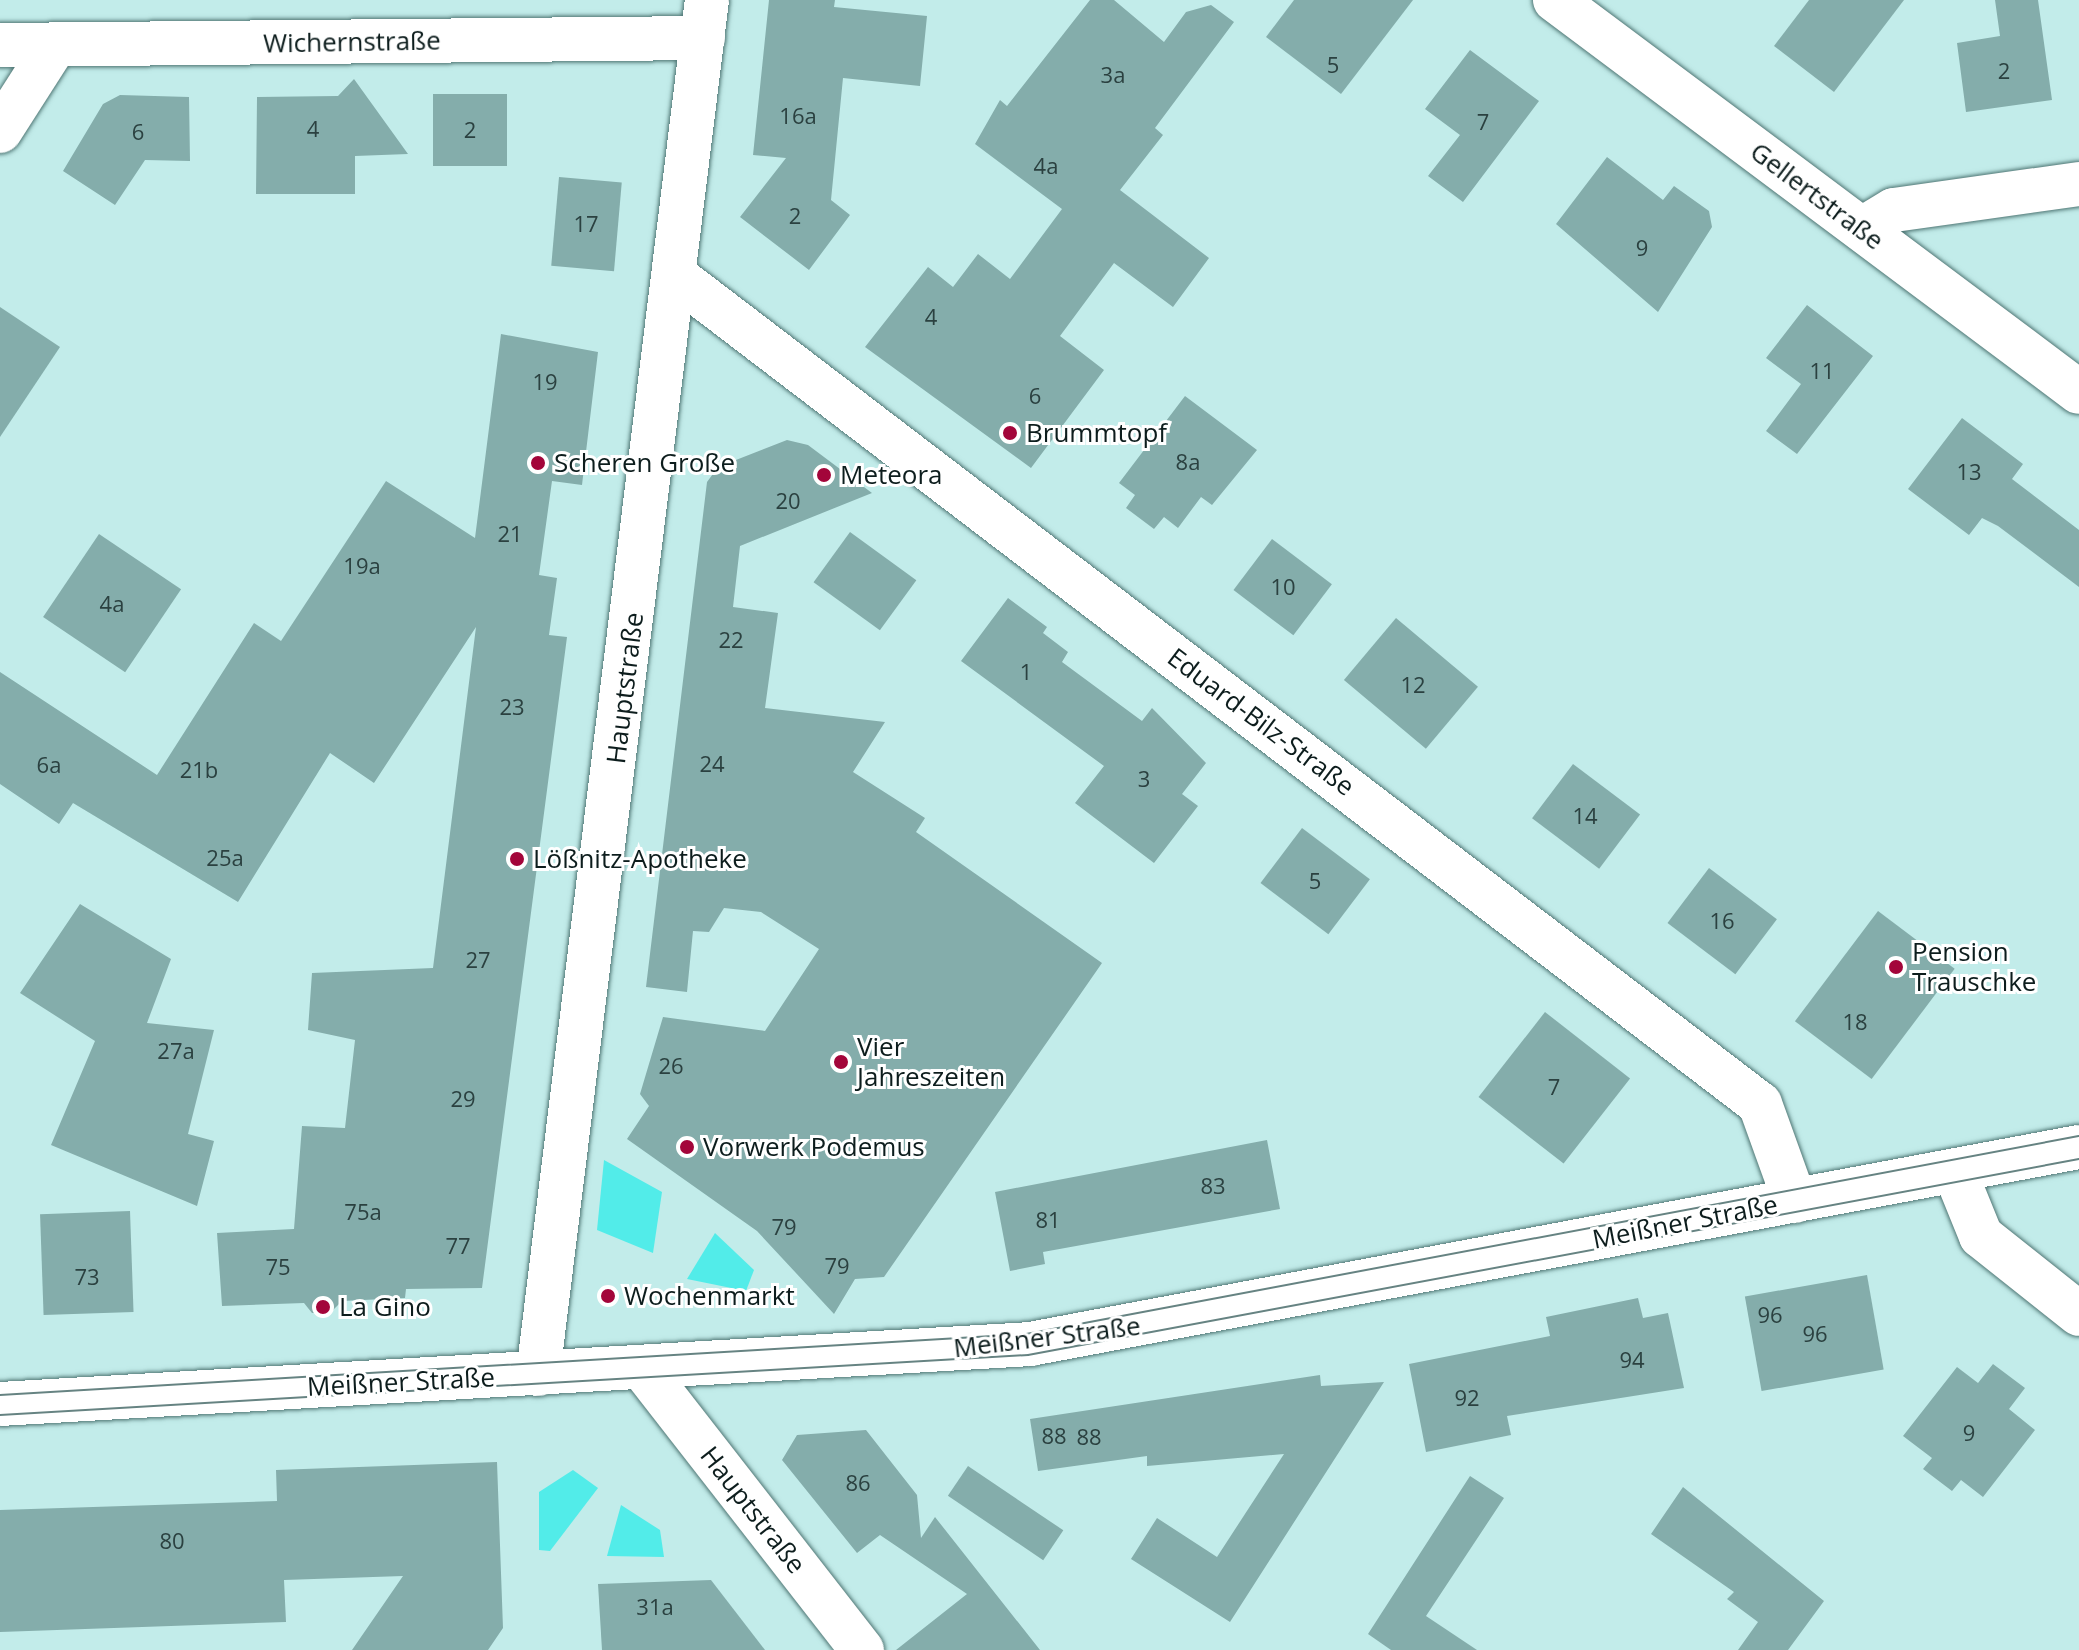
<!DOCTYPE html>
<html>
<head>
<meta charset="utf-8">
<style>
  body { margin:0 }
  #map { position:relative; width:2079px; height:1650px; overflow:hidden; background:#c2ecea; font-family:"Open Sans",sans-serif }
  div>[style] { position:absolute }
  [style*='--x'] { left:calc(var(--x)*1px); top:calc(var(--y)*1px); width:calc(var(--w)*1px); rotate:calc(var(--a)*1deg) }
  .green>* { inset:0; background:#52ece9 }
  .building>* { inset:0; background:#84adab; transform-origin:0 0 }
  .roads { filter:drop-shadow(0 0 2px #4f7674) drop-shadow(0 0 2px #4f7674) }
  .minor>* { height:44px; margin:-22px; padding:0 22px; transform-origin:22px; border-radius:22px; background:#fff }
  .major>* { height:44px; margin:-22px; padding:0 22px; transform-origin:22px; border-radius:22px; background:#fff }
  .tram>* { height:2px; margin:-1px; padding:0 1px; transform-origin:1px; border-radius:1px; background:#668382 }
  .dots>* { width:22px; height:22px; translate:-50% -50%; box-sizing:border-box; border:4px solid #fff; border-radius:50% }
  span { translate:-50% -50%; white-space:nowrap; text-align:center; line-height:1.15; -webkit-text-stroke:6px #fff; paint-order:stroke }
  .number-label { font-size:22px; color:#2b4140 }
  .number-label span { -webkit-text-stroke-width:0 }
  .street-label { font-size:26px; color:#0d1d1d }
  .poi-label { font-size:26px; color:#0d1d1d }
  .left { translate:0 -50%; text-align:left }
</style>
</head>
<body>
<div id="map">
  <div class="green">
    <i style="clip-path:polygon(604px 1160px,662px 1192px,653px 1253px,597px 1230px)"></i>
    <i style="clip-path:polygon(715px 1233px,754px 1270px,746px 1291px,687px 1279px)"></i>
    <i style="clip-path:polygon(573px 1470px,598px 1488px,550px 1551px,539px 1550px,539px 1492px)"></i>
    <i style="clip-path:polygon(621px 1505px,660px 1530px,664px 1557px,607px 1556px)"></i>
  </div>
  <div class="building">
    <i style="clip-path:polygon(769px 0,835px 0,834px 7px,927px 16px,920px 86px,843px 78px,831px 200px,850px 215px,809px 270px,740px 217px,786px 158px,753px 155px)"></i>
    <i style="clip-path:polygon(1090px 0,1114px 0,1164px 42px,1186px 12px,1211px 5px,1234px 22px,1155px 128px,1163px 135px,1120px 190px,1209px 258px,1173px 307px,1114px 263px,1060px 336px,1104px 370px,1031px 468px,865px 347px,928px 267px,953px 287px,978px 254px,1010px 279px,1062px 209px,975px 144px,1000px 100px,1007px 106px)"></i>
    <i style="clip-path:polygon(1294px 0,1413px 0,1341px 94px,1266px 37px)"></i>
    <i style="clip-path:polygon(1809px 0,1904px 0,1834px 92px,1774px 46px)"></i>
    <i style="clip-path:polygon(1995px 0,2038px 0,2052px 100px,1966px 112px,1957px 43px,2000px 36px)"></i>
    <i style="clip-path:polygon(1470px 50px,1539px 101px,1463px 202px,1428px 176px,1460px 135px,1425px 109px)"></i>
    <i style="clip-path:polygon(354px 79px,408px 154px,355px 156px,355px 194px,256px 194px,257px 97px,338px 96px)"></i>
    <i style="left:433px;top:94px;width:74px;height:72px"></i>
    <i style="clip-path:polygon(120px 95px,189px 97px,190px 161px,145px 160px,115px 205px,63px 171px,103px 104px)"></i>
    <i style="clip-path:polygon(1607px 157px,1663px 200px,1674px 186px,1709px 211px,1712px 227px,1658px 312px,1556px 224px)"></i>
    <i style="left:559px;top:177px;width:63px;height:89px;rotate:5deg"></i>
    <i style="clip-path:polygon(1807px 305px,1873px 356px,1797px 454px,1766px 431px,1801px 384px,1766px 358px)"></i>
    <i style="clip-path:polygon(0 307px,60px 347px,0 437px)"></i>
    <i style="clip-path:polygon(501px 334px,598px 352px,582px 485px,552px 481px,539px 575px,557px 578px,549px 635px,567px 637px,482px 1288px,406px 1289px,405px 1298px,342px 1301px,331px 1312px,312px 1313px,304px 1303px,222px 1306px,217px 1233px,294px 1229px,302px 1126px,345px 1128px,355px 1040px,308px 1030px,312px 973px,433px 968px,476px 627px,374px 783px,330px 753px,238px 902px,73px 803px,59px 824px,0 784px,0 672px,157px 775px,254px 623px,281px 641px,386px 481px,475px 538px)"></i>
    <i style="clip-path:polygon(1185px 396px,1257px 450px,1212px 505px,1201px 497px,1178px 528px,1164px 517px,1154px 529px,1126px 508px,1135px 495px,1119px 483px)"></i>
    <i style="clip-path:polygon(1962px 418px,2023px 464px,2012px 479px,2079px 530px,2079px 587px,1998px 526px,1982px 518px,1969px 535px,1908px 489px)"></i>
    <i style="clip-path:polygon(787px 440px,808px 445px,872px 493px,740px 546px,733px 607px,778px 613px,765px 708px,885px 722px,853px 772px,925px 818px,916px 832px,1102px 963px,884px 1277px,855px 1279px,834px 1314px,757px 1231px,627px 1139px,649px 1106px,640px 1094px,663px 1017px,765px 1031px,819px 949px,761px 912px,724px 908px,709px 932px,693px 931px,687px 992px,646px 987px,707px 482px,718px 467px)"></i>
    <i style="left:850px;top:532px;width:82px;height:62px;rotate:36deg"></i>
    <i style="left:99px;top:534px;width:99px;height:100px;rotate:34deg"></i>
    <i style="left:1272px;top:539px;width:75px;height:64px;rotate:37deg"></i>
    <i style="clip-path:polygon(1008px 598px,1047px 627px,1043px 633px,1068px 652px,1062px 662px,1142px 721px,1152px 708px,1206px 763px,1182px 794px,1198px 806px,1154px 863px,1075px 803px,1104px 766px,961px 661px)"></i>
    <i style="left:1396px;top:618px;width:107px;height:81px;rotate:40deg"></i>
    <i style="left:1573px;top:764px;width:84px;height:68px;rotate:37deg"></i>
    <i style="left:1302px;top:828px;width:85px;height:69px;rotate:37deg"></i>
    <i style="left:1709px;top:868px;width:85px;height:69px;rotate:37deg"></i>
    <i style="clip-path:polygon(80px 904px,171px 959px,147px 1023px,214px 1030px,188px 1134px,214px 1141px,197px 1206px,51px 1145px,95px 1041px,20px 993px)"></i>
    <i style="left:1878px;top:911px;width:96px;height:138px;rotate:37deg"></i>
    <i style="left:1545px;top:1012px;width:108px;height:108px;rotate:38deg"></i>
    <i style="clip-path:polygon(1267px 1140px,1280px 1209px,1043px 1252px,1045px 1264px,1010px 1271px,995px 1192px)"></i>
    <i style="left:130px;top:1211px;width:101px;height:90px;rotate:88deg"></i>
    <i style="left:1867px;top:1275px;width:96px;height:124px;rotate:80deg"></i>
    <i style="clip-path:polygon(1638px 1298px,1643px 1318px,1668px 1313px,1684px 1388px,1507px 1416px,1511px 1435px,1426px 1452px,1409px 1364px,1550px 1336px,1546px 1317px)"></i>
    <i style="clip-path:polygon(1993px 1364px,2025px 1388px,2009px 1409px,2035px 1430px,1983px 1497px,1961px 1480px,1952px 1491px,1923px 1469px,1932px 1458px,1903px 1436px,1957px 1367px,1978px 1383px)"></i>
    <i style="clip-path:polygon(1320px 1375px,1321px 1386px,1384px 1382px,1230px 1622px,1131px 1559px,1157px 1518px,1217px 1557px,1284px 1454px,1147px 1466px,1147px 1456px,1038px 1471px,1030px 1419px)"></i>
    <i style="clip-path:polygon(866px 1430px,917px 1495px,921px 1538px,935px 1517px,1040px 1650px,896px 1650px,967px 1594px,880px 1535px,857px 1553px,782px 1460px,797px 1435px)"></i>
    <i style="clip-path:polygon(497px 1462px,503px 1628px,488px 1650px,352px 1650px,403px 1576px,284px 1580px,286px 1622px,0 1632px,0 1510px,277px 1501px,276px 1470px)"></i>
    <i style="left:968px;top:1466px;width:115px;height:36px;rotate:34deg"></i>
    <i style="clip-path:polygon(1470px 1476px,1504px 1498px,1426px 1616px,1477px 1650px,1391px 1650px,1368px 1634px)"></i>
    <i style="clip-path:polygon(1683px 1487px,1824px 1601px,1788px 1650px,1738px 1650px,1758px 1622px,1727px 1599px,1734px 1592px,1651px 1534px)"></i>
    <i style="clip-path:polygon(711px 1580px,765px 1650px,602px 1650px,598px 1584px)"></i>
  </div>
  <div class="roads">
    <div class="minor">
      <i style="--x:1555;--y:0;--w:654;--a:36.8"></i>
      <i style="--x:0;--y:45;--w:703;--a:-0.57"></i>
      <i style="--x:0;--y:131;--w:102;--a:-57.4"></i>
      <i style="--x:1862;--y:229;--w:37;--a:-31"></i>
      <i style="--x:1894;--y:210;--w:187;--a:-8"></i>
      <i style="--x:678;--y:278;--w:1361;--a:37.36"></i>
      <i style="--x:1760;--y:1104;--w:103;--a:70.2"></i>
      <i style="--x:1955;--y:1172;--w:69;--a:67.9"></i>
      <i style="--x:1981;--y:1236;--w:125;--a:38.5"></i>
      <i style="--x:644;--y:1370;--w:355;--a:52.1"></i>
      <i style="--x:538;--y:1374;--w:1384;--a:-82.99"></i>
    </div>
    <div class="major">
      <i style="--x:0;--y:1404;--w:1032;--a:-3.33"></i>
      <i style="--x:1030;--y:1344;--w:1067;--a:-10.64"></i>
    </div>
  </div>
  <div class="tram">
    <i style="--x:0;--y:1395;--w:1028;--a:-3.4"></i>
    <i style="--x:1026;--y:1334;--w:1071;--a:-10.65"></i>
    <i style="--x:0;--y:1415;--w:1030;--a:-3.34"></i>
    <i style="--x:1028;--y:1355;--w:1069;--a:-10.56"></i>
  </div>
  <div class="dots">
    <i style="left:1010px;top:433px;background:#a3053a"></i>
    <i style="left:538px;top:463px;background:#a3053a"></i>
    <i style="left:824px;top:475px;background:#a3053a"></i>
    <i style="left:517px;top:859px;background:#a3053a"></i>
    <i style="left:1896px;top:967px;background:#a3053a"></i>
    <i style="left:841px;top:1062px;background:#a3053a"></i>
    <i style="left:687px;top:1147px;background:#a3053a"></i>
    <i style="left:608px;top:1296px;background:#a3053a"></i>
    <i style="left:323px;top:1307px;background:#a3053a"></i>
  </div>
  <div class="number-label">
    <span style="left:1333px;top:65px">5</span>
    <span style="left:2004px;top:71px">2</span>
    <span style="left:1113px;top:75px">3a</span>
    <span style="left:798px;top:116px">16a</span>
    <span style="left:1483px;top:122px">7</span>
    <span style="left:313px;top:129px">4</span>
    <span style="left:470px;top:130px">2</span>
    <span style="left:138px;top:132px">6</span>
    <span style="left:1046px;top:166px">4a</span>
    <span style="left:795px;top:216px">2</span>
    <span style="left:586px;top:224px">17</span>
    <span style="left:1642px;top:248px">9</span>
    <span style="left:931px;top:317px">4</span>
    <span style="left:1822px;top:371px">11</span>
    <span style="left:545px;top:382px">19</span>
    <span style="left:1035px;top:396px">6</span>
    <span style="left:1188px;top:462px">8a</span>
    <span style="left:1969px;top:472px">13</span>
    <span style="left:788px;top:501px">20</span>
    <span style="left:510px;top:534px">21</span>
    <span style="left:362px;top:566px">19a</span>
    <span style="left:1283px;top:587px">10</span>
    <span style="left:112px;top:604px">4a</span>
    <span style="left:731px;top:640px">22</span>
    <span style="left:1026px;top:672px">1</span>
    <span style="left:1413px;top:685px">12</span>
    <span style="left:512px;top:707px">23</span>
    <span style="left:712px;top:764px">24</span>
    <span style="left:49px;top:765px">6a</span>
    <span style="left:199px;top:770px">21b</span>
    <span style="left:1144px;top:779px">3</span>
    <span style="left:1585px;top:816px">14</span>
    <span style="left:225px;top:858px">25a</span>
    <span style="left:1315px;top:881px">5</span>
    <span style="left:1722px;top:921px">16</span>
    <span style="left:478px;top:960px">27</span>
    <span style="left:1855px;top:1022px">18</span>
    <span style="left:176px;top:1051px">27a</span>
    <span style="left:671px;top:1066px">26</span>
    <span style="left:1554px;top:1087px">7</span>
    <span style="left:463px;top:1099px">29</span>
    <span style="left:1213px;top:1186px">83</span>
    <span style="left:363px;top:1212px">75a</span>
    <span style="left:1048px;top:1220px">81</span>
    <span style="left:784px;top:1227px">79</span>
    <span style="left:458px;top:1246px">77</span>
    <span style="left:837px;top:1266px">79</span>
    <span style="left:278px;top:1267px">75</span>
    <span style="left:87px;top:1277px">73</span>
    <span style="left:1770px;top:1315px">96</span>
    <span style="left:1815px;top:1334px">96</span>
    <span style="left:1632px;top:1360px">94</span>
    <span style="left:1467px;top:1398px">92</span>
    <span style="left:1969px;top:1433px">9</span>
    <span style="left:1054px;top:1436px">88</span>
    <span style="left:1089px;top:1437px">88</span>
    <span style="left:858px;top:1483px">86</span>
    <span style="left:172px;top:1541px">80</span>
    <span style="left:655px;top:1607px">31a</span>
  </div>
  <div class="street-label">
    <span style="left:352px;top:42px;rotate:-1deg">Wichernstraße</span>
    <span style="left:1817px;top:196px;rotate:37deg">Gellertstraße</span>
    <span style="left:625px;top:688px;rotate:-83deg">Hauptstraße</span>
    <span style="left:1261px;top:722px;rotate:37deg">Eduard-Bilz-Straße</span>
    <span style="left:1685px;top:1222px;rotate:-11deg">Meißner Straße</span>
    <span style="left:1047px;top:1337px;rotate:-7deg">Meißner Straße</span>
    <span style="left:401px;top:1382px;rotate:-3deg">Meißner Straße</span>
    <span style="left:753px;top:1510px;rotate:52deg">Hauptstraße</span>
  </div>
  <div class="poi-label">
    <span class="left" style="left:1026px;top:433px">Brummtopf</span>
    <span class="left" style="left:554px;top:463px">Scheren Große</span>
    <span class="left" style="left:840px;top:475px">Meteora</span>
    <span class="left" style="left:533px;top:859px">Lößnitz-Apotheke</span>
    <span class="left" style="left:1912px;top:967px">Pension<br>Trauschke</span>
    <span class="left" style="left:857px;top:1062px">Vier<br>Jahreszeiten</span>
    <span class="left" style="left:703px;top:1147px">Vorwerk Podemus</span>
    <span class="left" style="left:624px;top:1296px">Wochenmarkt</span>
    <span class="left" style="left:339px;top:1307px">La Gino</span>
  </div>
</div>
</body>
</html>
